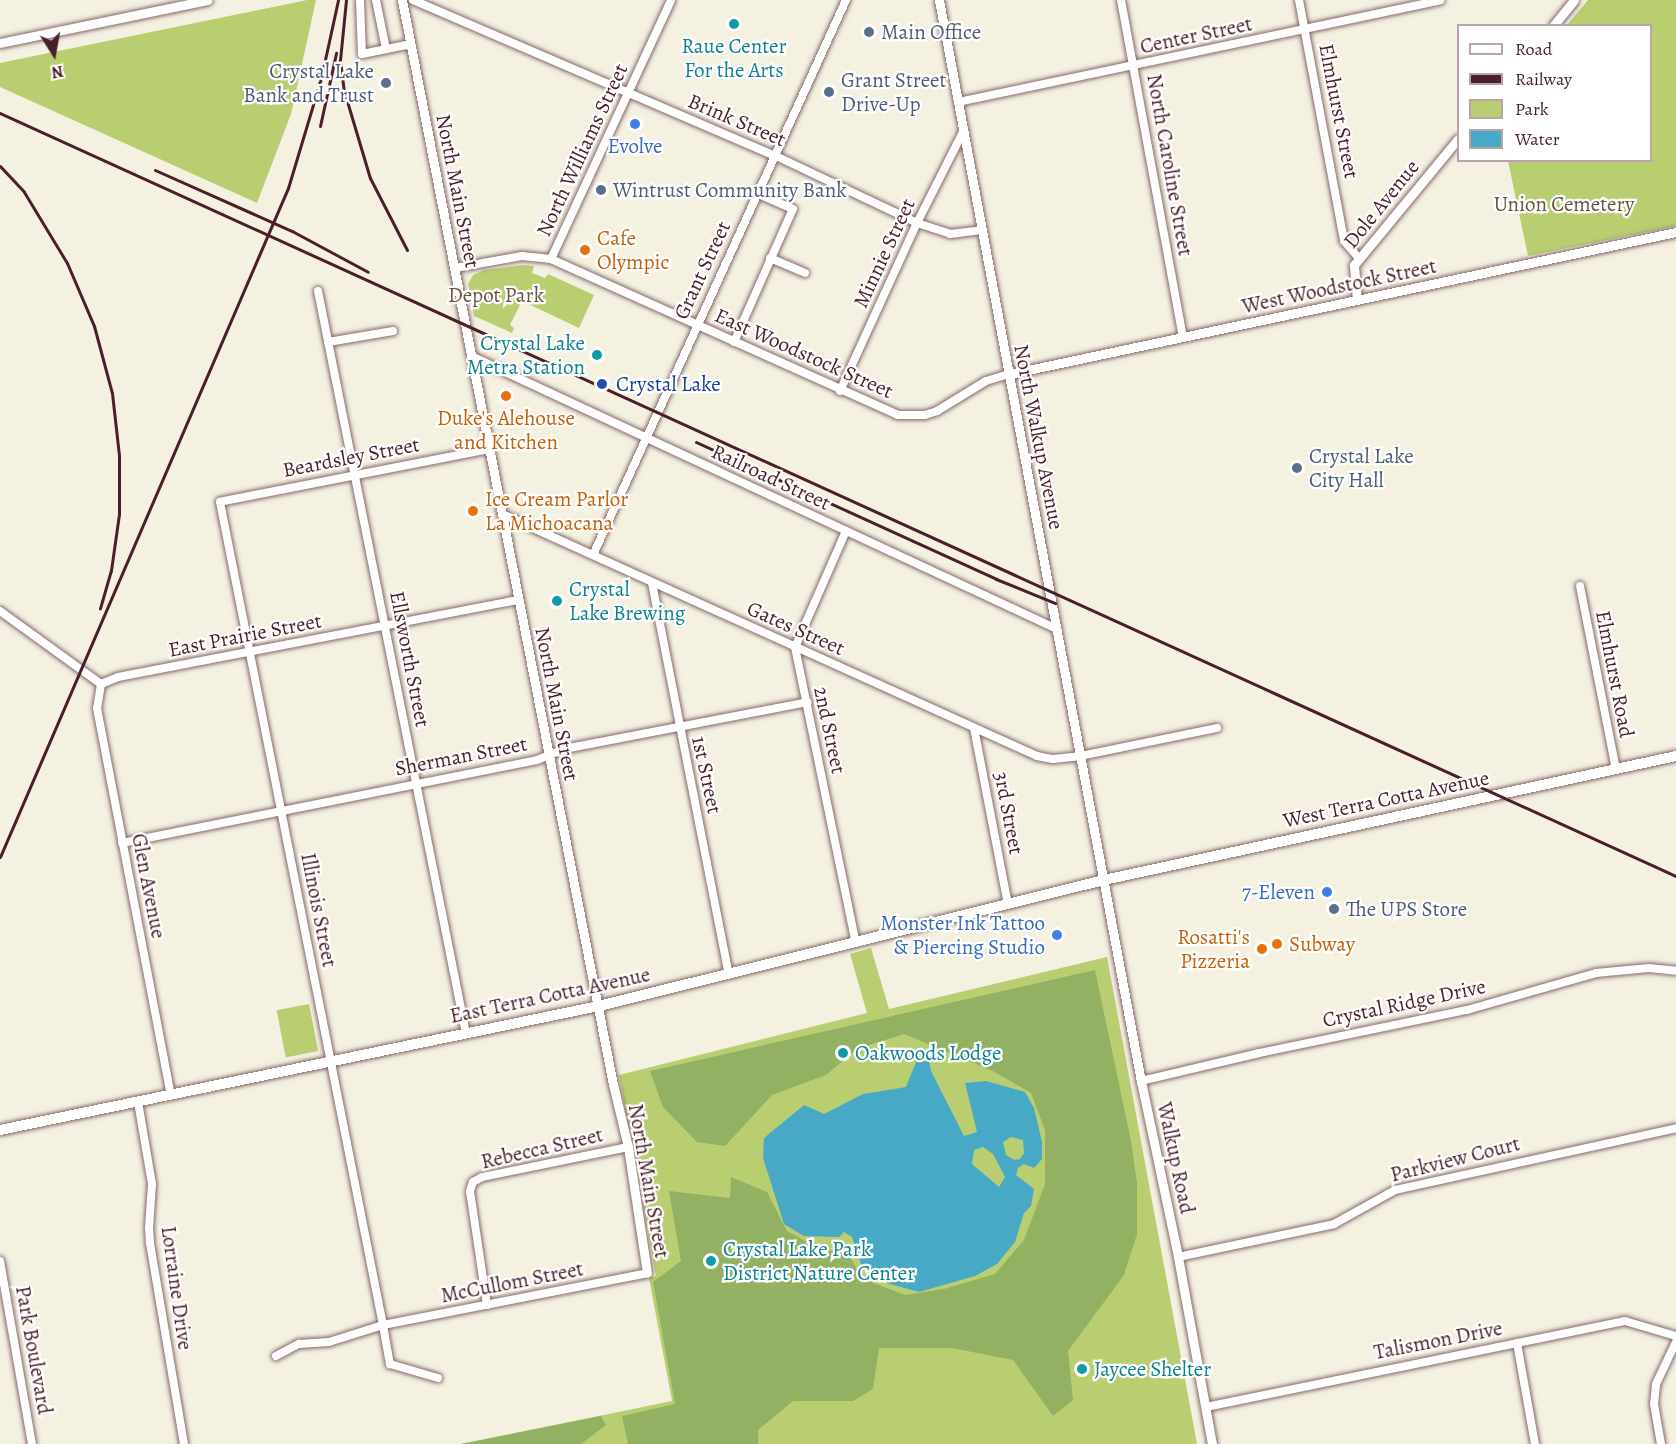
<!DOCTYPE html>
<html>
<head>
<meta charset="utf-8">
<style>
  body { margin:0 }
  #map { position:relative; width:1676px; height:1444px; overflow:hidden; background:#f4f1e1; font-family:Alegreya,serif }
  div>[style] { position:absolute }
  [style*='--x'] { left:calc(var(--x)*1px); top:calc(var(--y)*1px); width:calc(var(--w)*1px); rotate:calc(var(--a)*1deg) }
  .green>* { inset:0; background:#b9ce71; transform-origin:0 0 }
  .forest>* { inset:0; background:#92b163 }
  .water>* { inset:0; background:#48a9c7 }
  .roads { filter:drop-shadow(0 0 2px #86686b) drop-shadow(0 0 2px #86686b) }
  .minor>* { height:8px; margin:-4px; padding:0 4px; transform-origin:4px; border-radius:4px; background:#fff }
  .tertiary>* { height:9px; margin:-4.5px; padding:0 4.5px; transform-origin:4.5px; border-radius:4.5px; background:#fff }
  .secondary>* { height:10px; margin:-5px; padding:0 5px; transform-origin:5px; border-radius:5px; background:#fff }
  .rail>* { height:3px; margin:-1.5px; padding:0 1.5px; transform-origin:1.5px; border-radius:1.5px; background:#4a1f2b }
  .dots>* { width:16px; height:16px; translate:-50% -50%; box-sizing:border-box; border:3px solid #fff; border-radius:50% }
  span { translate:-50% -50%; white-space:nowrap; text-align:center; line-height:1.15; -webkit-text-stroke:4.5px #fff; paint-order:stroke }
  .service-label { font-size:21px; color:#4e5e75 }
  .left { translate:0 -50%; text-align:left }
  .right { translate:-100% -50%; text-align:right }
  .street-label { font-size:21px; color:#4a1f2b }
  .culture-label { font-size:21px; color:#0d838f }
  .shop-label { font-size:21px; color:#366cbe }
  .park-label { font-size:21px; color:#6b5440 }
  .food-label { font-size:21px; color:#c56008 }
  .transit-label { font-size:21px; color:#164399 }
  .legend { position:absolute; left:1457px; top:24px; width:195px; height:138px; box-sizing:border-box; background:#fff; border:2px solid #b7a5aa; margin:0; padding:8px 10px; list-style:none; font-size:18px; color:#4a1f2b }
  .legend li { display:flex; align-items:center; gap:12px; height:30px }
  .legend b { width:30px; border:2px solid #b7a5aa }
  .north { position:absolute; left:24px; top:24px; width:60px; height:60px; -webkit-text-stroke:4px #fff; paint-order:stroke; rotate:169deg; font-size:16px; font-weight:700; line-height:24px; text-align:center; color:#4a1f2b }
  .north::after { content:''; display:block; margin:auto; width:21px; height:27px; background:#4a1f2b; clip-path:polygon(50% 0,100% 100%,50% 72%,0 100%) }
</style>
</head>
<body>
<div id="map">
  <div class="green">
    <i style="clip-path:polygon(307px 0,316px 0,291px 114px,257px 203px,0 87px,0 63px)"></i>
    <i style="clip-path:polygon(1588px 0,1676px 0,1676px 226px,1528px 256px,1508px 161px,1650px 160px,1650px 26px,1567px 25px)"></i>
    <i style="clip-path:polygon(523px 265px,534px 266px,532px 273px,545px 278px,548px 274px,594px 295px,579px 328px,522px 301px,510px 325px,514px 328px,512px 333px,474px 316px,468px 284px,473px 275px,484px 270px)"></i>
    <i style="clip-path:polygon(871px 948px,889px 1009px,1107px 957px,1197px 1444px,461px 1444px,672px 1401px,649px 1278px,656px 1276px,619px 1075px,867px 1013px,850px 954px)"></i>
    <i style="left:309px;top:1004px;width:48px;height:33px;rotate:79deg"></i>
  </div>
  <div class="forest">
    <i style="clip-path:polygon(1095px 970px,1131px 1141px,1137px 1183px,1137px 1234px,1124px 1275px,1068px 1351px,1073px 1400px,1053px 1416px,1013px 1360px,952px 1348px,879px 1348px,873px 1389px,853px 1401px,793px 1401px,758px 1430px,758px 1444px,628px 1444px,622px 1416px,675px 1404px,653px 1282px,681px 1261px,669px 1191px,730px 1198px,731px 1177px,767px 1192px,787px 1231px,818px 1248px,849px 1254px,861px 1278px,905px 1295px,944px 1289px,995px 1274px,1024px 1240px,1045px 1184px,1045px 1130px,1031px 1093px,993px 1071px,904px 1034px,857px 1049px,826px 1075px,772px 1095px,725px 1146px,697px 1142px,663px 1107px,650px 1071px)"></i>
    <i style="clip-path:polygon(601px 1416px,606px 1425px,581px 1444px,461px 1444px)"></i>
  </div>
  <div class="water">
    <i style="clip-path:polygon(evenodd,929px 1061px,931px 1071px,964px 1136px,977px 1132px,965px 1083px,986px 1081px,1025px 1092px,1034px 1108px,1042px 1142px,1042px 1159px,1034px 1168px,1024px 1164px,1018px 1168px,1016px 1175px,1034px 1189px,1031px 1206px,1024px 1213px,1015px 1242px,997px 1264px,975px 1276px,919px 1292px,883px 1282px,861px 1264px,852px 1237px,844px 1232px,839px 1237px,804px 1236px,784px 1224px,763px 1158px,764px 1138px,804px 1105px,824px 1114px,863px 1094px,906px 1087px,916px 1062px,929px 1061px,1011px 1137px,1023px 1140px,1024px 1153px,1020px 1159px,1014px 1160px,1006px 1155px,1003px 1142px,1011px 1137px,929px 1061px,983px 1147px,993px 1154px,1005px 1177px,999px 1187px,972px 1164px,974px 1150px,983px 1147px)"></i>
  </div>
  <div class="roads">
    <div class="minor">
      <i style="--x:360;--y:0;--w:54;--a:87.9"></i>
      <i style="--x:362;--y:54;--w:50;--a:-11.5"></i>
      <i style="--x:376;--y:0;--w:50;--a:78.5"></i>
      <i style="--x:413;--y:0;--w:395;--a:23.3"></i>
      <i style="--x:776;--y:156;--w:156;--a:25.4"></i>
      <i style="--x:917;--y:223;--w:35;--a:18"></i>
      <i style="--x:950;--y:234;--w:32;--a:-7"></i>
      <i style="--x:1121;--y:0;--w:343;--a:79.6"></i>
      <i style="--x:1299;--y:0;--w:245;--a:79.4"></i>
      <i style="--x:1344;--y:241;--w:23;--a:49"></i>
      <i style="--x:958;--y:102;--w:493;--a:-11.9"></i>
      <i style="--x:770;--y:258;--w:38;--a:23"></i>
      <i style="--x:551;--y:259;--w:285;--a:-65.1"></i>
      <i style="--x:455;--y:268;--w:68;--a:-10.2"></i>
      <i style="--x:522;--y:256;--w:29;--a:6"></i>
      <i style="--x:551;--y:259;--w:380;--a:24.2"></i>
      <i style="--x:898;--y:415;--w:27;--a:0"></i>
      <i style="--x:925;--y:415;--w:13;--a:-18"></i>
      <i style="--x:937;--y:411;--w:57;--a:-31.5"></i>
      <i style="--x:986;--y:381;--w:24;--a:-17"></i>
      <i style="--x:318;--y:291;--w:758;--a:78.73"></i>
      <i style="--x:328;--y:342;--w:66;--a:-9.6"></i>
      <i style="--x:734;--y:342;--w:145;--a:-66.1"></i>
      <i style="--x:793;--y:209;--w:40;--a:-156.6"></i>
      <i style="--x:471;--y:356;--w:646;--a:24.98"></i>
      <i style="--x:840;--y:391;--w:185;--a:-65.4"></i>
      <i style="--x:917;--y:223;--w:102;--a:-63.2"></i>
      <i style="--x:489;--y:449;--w:274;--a:168.9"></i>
      <i style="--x:220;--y:502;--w:839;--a:78.8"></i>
      <i style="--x:383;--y:1325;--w:269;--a:-11.1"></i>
      <i style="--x:502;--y:514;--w:587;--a:24.34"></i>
      <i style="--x:1037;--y:756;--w:16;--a:11"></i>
      <i style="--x:1053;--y:759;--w:27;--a:-6"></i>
      <i style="--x:1080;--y:756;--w:140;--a:-11.6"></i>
      <i style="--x:846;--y:531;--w:127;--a:113.7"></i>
      <i style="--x:795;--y:647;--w:302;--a:78.4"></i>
      <i style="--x:593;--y:555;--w:610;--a:-65.49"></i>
      <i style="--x:652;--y:583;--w:399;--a:78.9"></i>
      <i style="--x:1580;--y:586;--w:187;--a:78.9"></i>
      <i style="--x:0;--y:611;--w:125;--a:35.9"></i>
      <i style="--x:101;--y:684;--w:18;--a:-22"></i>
      <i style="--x:118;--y:677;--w:407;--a:-10.9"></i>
      <i style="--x:101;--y:684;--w:24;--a:99"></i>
      <i style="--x:97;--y:708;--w:394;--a:79.2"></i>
      <i style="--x:974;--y:728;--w:180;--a:79.1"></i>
      <i style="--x:122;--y:843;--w:423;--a:-11.3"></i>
      <i style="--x:537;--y:760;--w:29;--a:-22"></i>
      <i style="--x:564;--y:749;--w:248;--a:-10.9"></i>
      <i style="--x:1141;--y:1081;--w:121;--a:-13.3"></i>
      <i style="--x:1259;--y:1053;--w:212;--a:-11.7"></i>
      <i style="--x:1467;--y:1010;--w:134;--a:-16"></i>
      <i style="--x:1596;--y:973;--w:53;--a:-5.4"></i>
      <i style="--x:1649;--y:968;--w:27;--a:6"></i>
      <i style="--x:138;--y:1102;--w:83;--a:80.3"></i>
      <i style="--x:152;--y:1184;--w:44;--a:93.9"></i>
      <i style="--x:149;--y:1228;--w:15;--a:86"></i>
      <i style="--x:150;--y:1243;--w:204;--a:80.4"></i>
      <i style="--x:1178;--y:1257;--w:159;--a:-11.9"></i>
      <i style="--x:1334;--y:1224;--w:70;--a:-29.1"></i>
      <i style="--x:1395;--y:1190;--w:288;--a:-12.4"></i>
      <i style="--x:0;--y:1261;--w:186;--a:80.1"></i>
      <i style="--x:487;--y:1305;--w:115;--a:-98.5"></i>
      <i style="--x:470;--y:1191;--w:9;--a:-72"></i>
      <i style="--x:473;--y:1182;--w:10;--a:-29"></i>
      <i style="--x:482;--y:1177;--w:149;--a:-11.6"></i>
      <i style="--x:1517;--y:1343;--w:103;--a:79.9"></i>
      <i style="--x:276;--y:1356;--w:26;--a:-28"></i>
      <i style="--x:299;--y:1344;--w:30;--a:-4"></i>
      <i style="--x:329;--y:1342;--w:57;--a:-17.5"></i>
      <i style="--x:383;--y:1325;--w:40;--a:80"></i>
      <i style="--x:390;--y:1364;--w:50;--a:16.3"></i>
      <i style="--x:1206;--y:1407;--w:428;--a:-11.6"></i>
      <i style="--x:1625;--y:1321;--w:53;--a:16.4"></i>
      <i style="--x:1661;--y:1444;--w:41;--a:-99.9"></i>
      <i style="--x:1654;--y:1404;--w:20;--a:-84"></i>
      <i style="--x:1656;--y:1384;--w:47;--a:-64.5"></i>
    </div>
    <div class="tertiary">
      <i style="--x:402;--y:0;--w:1104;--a:78.99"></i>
      <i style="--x:613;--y:1084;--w:65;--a:76.6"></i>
      <i style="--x:628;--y:1147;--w:127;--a:81.4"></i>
      <i style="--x:939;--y:0;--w:1100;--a:79.42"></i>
      <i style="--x:1141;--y:1081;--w:180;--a:78.1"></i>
      <i style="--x:1178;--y:1257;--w:190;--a:79.7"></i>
      <i style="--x:1553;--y:26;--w:33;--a:-51"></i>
      <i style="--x:0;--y:43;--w:212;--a:-11.7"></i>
      <i style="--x:1357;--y:300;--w:35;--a:-95"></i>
      <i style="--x:1354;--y:265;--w:163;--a:-50.5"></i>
      <i style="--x:1009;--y:374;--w:682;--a:-12.02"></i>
    </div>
    <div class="secondary">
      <i style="--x:0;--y:1130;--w:612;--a:-11.7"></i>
      <i style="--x:599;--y:1006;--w:520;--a:-14.01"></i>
      <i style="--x:1104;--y:880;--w:585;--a:-12.23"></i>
    </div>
  </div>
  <div class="rail">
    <i style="--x:346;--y:0;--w:60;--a:95.7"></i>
    <i style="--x:340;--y:60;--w:31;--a:83"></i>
    <i style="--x:344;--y:91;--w:91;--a:73.4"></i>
    <i style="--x:370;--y:178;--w:81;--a:62.8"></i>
    <i style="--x:0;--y:113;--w:1842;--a:24.48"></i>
    <i style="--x:320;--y:126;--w:75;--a:-77.6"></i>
    <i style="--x:0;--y:166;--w:35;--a:47"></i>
    <i style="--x:24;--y:192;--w:83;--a:58.8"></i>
    <i style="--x:67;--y:263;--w:69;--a:66.8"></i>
    <i style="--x:94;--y:326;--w:69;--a:75"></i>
    <i style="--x:112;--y:393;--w:62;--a:83.6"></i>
    <i style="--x:119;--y:455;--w:59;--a:90"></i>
    <i style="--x:119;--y:514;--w:57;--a:98.1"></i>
    <i style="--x:111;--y:570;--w:40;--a:106"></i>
    <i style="--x:155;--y:170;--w:150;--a:24"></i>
    <i style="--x:292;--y:231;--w:86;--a:28.3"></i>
    <i style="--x:696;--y:442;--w:330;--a:24.5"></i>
    <i style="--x:996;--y:579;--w:64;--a:22.1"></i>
    <i style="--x:0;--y:857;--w:728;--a:-66.71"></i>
    <i style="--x:288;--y:188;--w:115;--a:-73.3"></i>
    <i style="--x:321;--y:78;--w:80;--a:-77.7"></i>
  </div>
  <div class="dots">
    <i style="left:734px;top:24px;background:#0f9aa8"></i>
    <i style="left:869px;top:32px;background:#5c6f8a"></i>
    <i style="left:386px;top:83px;background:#5c6f8a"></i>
    <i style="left:829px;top:92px;background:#5c6f8a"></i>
    <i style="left:635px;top:124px;background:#3f7fe0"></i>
    <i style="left:601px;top:190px;background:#5c6f8a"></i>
    <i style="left:585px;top:250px;background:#e8710a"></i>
    <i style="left:597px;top:355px;background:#0f9aa8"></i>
    <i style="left:602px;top:384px;background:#1a4fb4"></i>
    <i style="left:506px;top:396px;background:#e8710a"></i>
    <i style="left:1297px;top:468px;background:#5c6f8a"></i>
    <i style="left:473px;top:511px;background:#e8710a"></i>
    <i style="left:557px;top:601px;background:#0f9aa8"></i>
    <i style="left:1327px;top:892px;background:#3f7fe0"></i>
    <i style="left:1334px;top:909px;background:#5c6f8a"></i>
    <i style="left:1057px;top:935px;background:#3f7fe0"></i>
    <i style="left:1277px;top:944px;background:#e8710a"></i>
    <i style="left:1262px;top:949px;background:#e8710a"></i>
    <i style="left:843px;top:1053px;background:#0f9aa8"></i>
    <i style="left:711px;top:1261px;background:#0f9aa8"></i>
    <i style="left:1082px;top:1369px;background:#0f9aa8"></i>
  </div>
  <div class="service-label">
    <span class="left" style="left:881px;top:32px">Main Office</span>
    <span class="right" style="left:374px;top:83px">Crystal Lake<br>Bank and Trust</span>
    <span class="left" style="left:841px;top:92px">Grant Street<br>Drive-Up</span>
    <span class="left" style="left:613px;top:190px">Wintrust Community Bank</span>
    <span class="left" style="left:1309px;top:468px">Crystal Lake<br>City Hall</span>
    <span class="left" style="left:1346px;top:909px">The UPS Store</span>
  </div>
  <div class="street-label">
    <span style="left:1196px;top:35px;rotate:-12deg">Center Street</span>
    <span style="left:1339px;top:111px;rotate:79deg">Elmhurst Street</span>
    <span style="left:737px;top:120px;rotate:23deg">Brink Street</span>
    <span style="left:582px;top:150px;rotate:-65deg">North Williams Street</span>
    <span style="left:1170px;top:165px;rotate:80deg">North Caroline Street</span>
    <span style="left:458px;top:191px;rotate:79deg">North Main Street</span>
    <span style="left:1381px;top:204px;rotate:-51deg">Dole Avenue</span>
    <span style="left:884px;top:253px;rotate:-65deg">Minnie Street</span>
    <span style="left:702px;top:270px;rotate:-65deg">Grant Street</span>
    <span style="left:1339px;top:286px;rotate:-12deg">West Woodstock Street</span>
    <span style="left:804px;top:353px;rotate:24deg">East Woodstock Street</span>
    <span style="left:1039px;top:437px;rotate:79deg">North Walkup Avenue</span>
    <span style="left:351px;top:457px;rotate:-11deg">Beardsley Street</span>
    <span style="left:771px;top:477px;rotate:25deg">Railroad Street</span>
    <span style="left:796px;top:628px;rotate:24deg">Gates Street</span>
    <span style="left:245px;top:635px;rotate:-11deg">East Prairie Street</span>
    <span style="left:410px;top:659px;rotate:79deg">Ellsworth Street</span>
    <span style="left:1615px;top:674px;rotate:79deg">Elmhurst Road</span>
    <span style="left:557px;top:704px;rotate:79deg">North Main Street</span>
    <span style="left:830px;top:730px;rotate:78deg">2nd Street</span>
    <span style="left:461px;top:756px;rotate:-11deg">Sherman Street</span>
    <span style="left:707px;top:775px;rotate:78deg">1st Street</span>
    <span style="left:1386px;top:799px;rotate:-12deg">West Terra Cotta Avenue</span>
    <span style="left:1009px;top:813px;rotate:79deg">3rd Street</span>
    <span style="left:149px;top:886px;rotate:79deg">Glen Avenue</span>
    <span style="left:319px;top:910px;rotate:79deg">Illinois Street</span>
    <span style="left:550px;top:995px;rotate:-12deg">East Terra Cotta Avenue</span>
    <span style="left:1404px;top:1003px;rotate:-12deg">Crystal Ridge Drive</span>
    <span style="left:542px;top:1148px;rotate:-13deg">Rebecca Street</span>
    <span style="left:1176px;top:1158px;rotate:78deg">Walkup Road</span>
    <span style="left:1455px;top:1159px;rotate:-14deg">Parkview Court</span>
    <span style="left:649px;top:1181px;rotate:80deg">North Main Street</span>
    <span style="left:512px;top:1282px;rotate:-11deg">McCullom Street</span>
    <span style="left:177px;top:1288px;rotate:82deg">Lorraine Drive</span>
    <span style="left:1438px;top:1340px;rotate:-11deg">Talismon Drive</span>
    <span style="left:34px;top:1350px;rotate:80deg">Park Boulevard</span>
  </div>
  <div class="culture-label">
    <span style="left:734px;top:58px">Raue Center<br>For the Arts</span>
    <span class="right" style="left:585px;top:355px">Crystal Lake<br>Metra Station</span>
    <span class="left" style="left:569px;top:601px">Crystal<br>Lake Brewing</span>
    <span class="left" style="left:855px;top:1053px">Oakwoods Lodge</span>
    <span class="left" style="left:723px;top:1261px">Crystal Lake Park<br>District Nature Center</span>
    <span class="left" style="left:1094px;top:1369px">Jaycee Shelter</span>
  </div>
  <div class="shop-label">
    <span style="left:635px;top:146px">Evolve</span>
    <span class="right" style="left:1315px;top:892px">7-Eleven</span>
    <span class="right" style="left:1045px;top:935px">Monster Ink Tattoo<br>&amp; Piercing Studio</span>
  </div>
  <div class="park-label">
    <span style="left:1564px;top:204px">Union Cemetery</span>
    <span style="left:496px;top:295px">Depot Park</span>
  </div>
  <div class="food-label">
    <span class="left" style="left:597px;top:250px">Cafe<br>Olympic</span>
    <span style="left:506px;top:430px">Duke's Alehouse<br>and Kitchen</span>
    <span class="left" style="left:485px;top:511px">Ice Cream Parlor<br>La Michoacana</span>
    <span class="right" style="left:1250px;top:949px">Rosatti's<br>Pizzeria</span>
    <span class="left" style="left:1289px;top:944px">Subway</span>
  </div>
  <div class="transit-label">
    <span class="left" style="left:616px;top:384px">Crystal Lake</span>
  </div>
  <ul class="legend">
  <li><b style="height:8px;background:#fff"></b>Road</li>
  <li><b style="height:8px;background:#4a1f2b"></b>Railway</li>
  <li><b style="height:16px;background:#b9ce71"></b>Park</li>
  <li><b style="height:16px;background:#48a9c7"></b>Water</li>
  </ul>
  <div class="north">N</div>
</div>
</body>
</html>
